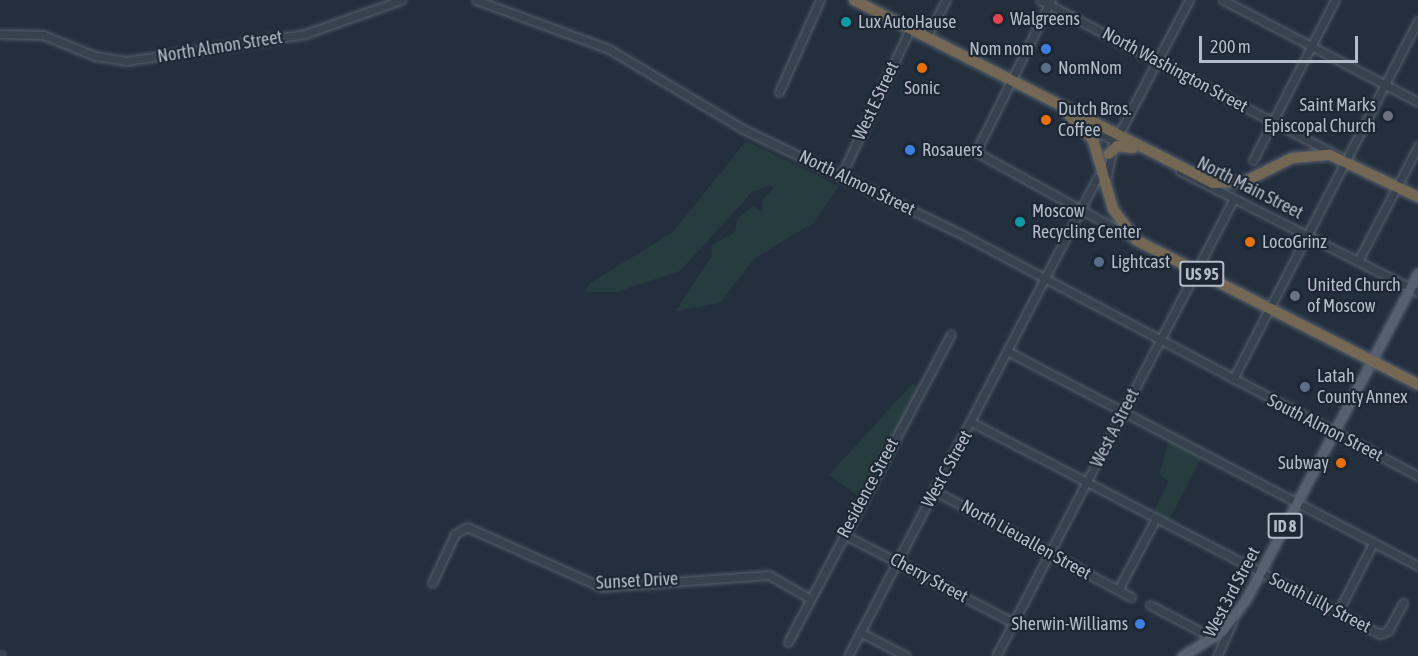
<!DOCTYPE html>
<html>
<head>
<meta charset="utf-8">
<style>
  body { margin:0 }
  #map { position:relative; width:1418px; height:656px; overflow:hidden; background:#242f3e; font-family:"Asap Condensed",sans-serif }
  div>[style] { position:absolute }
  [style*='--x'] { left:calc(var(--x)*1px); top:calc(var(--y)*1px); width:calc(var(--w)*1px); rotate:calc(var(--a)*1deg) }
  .green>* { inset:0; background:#263c3f }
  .roads { filter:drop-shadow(0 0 2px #565f6c) drop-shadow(0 0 2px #565f6c) }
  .minor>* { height:7px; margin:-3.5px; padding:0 3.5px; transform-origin:3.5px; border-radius:3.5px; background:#38414e }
  .major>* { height:9px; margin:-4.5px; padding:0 4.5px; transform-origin:4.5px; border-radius:4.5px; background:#56606e }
  .highway>* { height:10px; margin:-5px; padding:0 5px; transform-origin:5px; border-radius:5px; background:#746855 }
  .dots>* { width:16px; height:16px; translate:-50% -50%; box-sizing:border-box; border:3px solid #1d2633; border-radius:50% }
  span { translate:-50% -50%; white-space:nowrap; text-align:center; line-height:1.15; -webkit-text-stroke:4.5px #1d2633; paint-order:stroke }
  .shield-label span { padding:2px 4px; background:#1d2633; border:2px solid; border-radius:4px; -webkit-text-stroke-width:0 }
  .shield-label { font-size:16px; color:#b4bcc9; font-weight:700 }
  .poi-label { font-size:18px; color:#b4bcc9 }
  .left { translate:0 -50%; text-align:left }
  .right { translate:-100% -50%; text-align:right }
  .street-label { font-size:18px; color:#b4bcc9 }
  .scale { position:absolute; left:1199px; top:36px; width:159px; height:27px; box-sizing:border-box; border:3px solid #b4bcc9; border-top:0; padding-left:8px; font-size:18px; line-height:21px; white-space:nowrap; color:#b4bcc9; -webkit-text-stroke:4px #1d2633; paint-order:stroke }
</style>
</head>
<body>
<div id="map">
  <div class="green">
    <i style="clip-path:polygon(746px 141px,839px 186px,813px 223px,754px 259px,720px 303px,676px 311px,712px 255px,711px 246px,735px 232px,738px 218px,753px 206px,763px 212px,762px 200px,773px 189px,771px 185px,752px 192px,680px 271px,616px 292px,586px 292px,589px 284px,673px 232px)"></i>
    <i style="clip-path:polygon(912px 384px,921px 389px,862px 499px,829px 475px)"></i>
    <i style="clip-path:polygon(1169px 440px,1202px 457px,1169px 520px,1153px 513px,1169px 481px,1159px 476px)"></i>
  </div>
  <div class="roads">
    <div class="minor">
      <i style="--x:476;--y:0;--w:142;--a:20.2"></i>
      <i style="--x:609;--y:49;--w:156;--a:30.8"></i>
      <i style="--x:743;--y:129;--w:246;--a:25.7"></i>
      <i style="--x:965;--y:236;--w:513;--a:27.91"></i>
      <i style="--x:1040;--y:0;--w:339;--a:27.6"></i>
      <i style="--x:1051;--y:0;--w:169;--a:116.3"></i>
      <i style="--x:976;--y:152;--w:183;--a:28.8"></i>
      <i style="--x:1223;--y:0;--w:220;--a:27.6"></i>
      <i style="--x:0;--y:34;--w:43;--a:1.3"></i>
      <i style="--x:43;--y:35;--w:56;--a:22"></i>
      <i style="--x:95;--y:56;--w:31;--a:9"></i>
      <i style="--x:126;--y:61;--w:181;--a:-8.6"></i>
      <i style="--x:305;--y:34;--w:102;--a:-19.5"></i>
      <i style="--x:926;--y:38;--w:43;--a:-62.2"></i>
      <i style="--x:779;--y:92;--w:101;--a:-66"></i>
      <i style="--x:1085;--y:127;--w:33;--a:25"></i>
      <i style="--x:1253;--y:160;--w:180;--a:-62.9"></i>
      <i style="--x:1180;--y:171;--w:267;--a:26.9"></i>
      <i style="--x:842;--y:174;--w:160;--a:-64.9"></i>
      <i style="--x:1107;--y:176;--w:32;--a:-79"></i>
      <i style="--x:1113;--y:145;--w:164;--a:-62.3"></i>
      <i style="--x:1358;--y:261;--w:130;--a:-62.4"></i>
      <i style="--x:1009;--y:352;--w:462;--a:27.6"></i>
      <i style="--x:1233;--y:379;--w:403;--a:-62.7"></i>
      <i style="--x:973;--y:423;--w:458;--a:27.4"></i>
      <i style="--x:1380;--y:634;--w:9;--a:-21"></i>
      <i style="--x:1388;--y:631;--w:32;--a:-62"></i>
      <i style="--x:935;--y:491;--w:223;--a:28.4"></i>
      <i style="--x:843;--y:534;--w:193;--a:27.5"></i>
      <i style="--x:432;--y:583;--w:54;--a:-64.9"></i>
      <i style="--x:455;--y:534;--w:14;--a:-30"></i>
      <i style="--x:467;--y:527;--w:147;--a:24.1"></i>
      <i style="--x:601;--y:587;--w:168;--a:-4.1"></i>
      <i style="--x:769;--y:575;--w:46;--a:29.9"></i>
      <i style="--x:1118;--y:590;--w:81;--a:-62.2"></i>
      <i style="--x:1150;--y:605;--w:71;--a:27.6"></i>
      <i style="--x:1338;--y:612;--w:77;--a:-63.1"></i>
      <i style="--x:860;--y:632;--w:52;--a:27.6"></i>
      <i style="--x:788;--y:642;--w:348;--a:-62.1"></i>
      <i style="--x:0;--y:655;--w:1;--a:90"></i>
      <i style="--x:848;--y:656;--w:539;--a:-62.48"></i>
      <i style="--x:996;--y:656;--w:514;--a:-62.54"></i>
      <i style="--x:1217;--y:656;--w:39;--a:-66"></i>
    </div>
    <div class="major">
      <i style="--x:1182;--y:656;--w:47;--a:-32"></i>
      <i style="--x:1222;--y:631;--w:38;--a:-53"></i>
      <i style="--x:1245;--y:601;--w:371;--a:-62.2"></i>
    </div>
    <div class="highway">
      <i style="--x:854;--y:0;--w:403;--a:27"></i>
      <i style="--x:1213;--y:183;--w:33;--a:-3"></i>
      <i style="--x:1246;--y:181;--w:51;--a:-26.6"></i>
      <i style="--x:1292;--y:158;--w:38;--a:-5"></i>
      <i style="--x:1330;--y:155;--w:98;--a:25.5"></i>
      <i style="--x:1068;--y:114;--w:36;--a:46"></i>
      <i style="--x:1093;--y:140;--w:72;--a:73.8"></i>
      <i style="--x:1113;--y:209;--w:39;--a:53"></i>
      <i style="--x:1136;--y:240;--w:317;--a:27.1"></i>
      <i style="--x:1109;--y:154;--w:11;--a:-45"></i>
      <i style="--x:1117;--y:146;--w:16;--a:7"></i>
    </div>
  </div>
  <div class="dots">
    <i style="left:998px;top:19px;background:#e0444e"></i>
    <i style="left:846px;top:22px;background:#0f9aa8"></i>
    <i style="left:1046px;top:49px;background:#3f7fe0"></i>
    <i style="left:922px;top:68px;background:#e8710a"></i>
    <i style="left:1046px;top:68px;background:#5c6f8a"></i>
    <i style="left:1388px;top:116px;background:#6b7280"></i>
    <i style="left:1046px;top:120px;background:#e8710a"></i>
    <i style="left:910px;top:150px;background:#3f7fe0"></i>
    <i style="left:1020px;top:222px;background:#0f9aa8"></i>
    <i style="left:1250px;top:242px;background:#e8710a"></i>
    <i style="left:1099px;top:262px;background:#5c6f8a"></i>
    <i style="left:1295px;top:296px;background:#6b7280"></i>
    <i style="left:1305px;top:387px;background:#5c6f8a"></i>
    <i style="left:1341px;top:463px;background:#e8710a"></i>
    <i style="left:1140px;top:624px;background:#3f7fe0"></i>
  </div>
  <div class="shield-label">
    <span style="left:1202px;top:274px">US 95</span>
    <span style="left:1285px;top:526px">ID 8</span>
  </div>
  <div class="poi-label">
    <span class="left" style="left:1010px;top:19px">Walgreens</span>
    <span class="left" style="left:858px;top:22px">Lux AutoHause</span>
    <span class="right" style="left:1034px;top:49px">Nom nom</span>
    <span class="left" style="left:1058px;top:68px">NomNom</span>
    <span style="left:922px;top:88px">Sonic</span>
    <span class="right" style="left:1376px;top:116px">Saint Marks<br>Episcopal Church</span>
    <span class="left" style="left:1058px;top:120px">Dutch Bros.<br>Coffee</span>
    <span class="left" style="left:922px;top:150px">Rosauers</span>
    <span class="left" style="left:1032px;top:222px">Moscow<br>Recycling Center</span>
    <span class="left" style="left:1262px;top:242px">LocoGrinz</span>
    <span class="left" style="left:1111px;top:262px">Lightcast</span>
    <span class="left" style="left:1307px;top:296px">United Church<br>of Moscow</span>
    <span class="left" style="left:1317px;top:387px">Latah<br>County Annex</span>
    <span class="right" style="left:1329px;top:463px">Subway</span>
    <span class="right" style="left:1128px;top:624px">Sherwin-Williams</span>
  </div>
  <div class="street-label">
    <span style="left:220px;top:47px;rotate:-9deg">North Almon Street</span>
    <span style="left:1175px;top:70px;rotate:28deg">North Washington Street</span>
    <span style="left:876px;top:101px;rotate:-65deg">West E Street</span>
    <span style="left:857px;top:183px;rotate:26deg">North Almon Street</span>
    <span style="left:1250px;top:188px;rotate:27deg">North Main Street</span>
    <span style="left:1115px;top:428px;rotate:-63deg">West A Street</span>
    <span style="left:1325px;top:428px;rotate:27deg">South Almon Street</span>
    <span style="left:947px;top:469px;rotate:-61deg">West C Street</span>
    <span style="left:868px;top:488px;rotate:-62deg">Residence Street</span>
    <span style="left:1026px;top:540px;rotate:29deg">North Lieuallen Street</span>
    <span style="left:929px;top:578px;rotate:28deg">Cherry Street</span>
    <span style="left:637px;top:581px;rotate:-3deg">Sunset Drive</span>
    <span style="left:1232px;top:592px;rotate:-62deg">West 3rd Street</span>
    <span style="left:1320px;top:603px;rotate:27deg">South Lilly Street</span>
  </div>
  <div class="scale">200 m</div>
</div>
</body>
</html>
